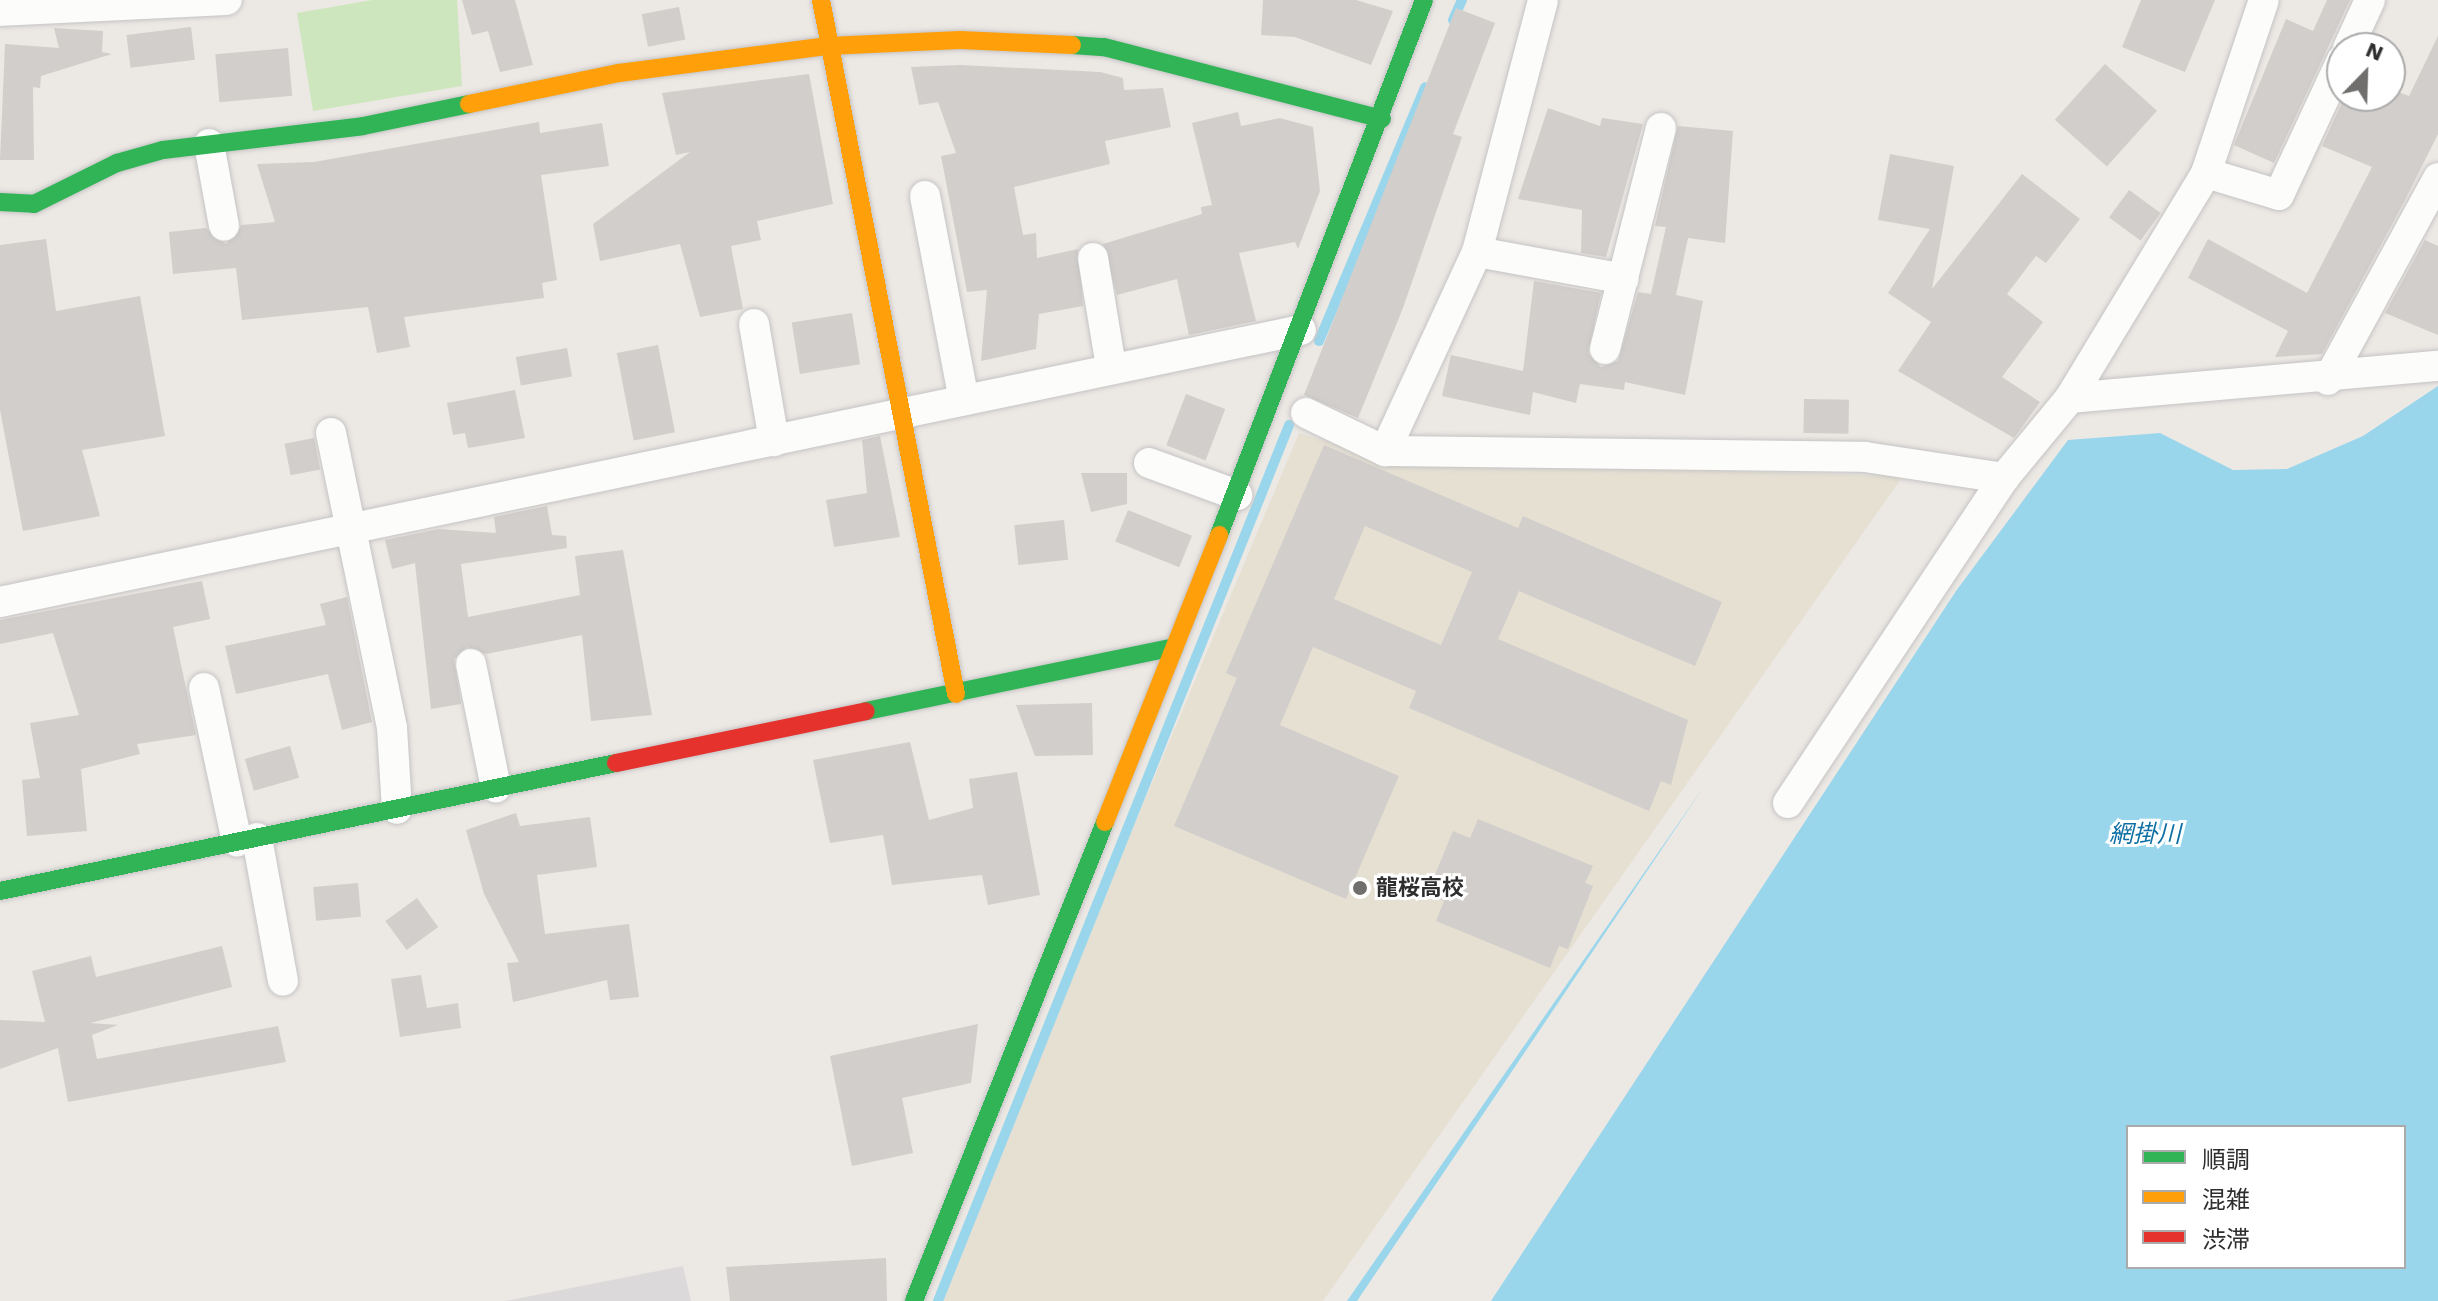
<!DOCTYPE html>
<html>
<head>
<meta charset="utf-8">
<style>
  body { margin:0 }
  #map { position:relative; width:2438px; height:1301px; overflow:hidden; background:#ece8e4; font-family:"Work Sans","Noto Sans JP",sans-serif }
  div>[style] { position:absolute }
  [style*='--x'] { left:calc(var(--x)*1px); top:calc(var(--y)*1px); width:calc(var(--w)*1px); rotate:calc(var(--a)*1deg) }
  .industrial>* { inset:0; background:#dcd9db }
  .education>* { inset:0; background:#e6e0d3 }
  .green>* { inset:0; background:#cee6be }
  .water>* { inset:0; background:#99d6ec }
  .stream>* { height:10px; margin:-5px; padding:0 5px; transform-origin:5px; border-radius:5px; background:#99d6ec }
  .building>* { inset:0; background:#d1cecb; transform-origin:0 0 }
  .roads { filter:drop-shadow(0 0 2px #c5c4c5) drop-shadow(0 0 2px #c5c4c5) }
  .street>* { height:30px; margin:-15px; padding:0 15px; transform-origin:15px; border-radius:15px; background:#fcfcfb }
  .fast>* { height:18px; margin:-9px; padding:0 9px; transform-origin:9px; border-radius:9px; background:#30b455 }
  .slow>* { height:18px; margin:-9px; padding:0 9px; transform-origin:9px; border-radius:9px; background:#ff9f0a }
  .jam>* { height:18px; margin:-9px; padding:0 9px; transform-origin:9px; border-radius:9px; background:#e5322d }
  .dots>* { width:22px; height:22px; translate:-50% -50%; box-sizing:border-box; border:4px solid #fff; border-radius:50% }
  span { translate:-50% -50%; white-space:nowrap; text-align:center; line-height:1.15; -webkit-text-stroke:6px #fff; paint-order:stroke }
  .poi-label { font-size:22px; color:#2e2e2e; font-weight:700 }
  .left { translate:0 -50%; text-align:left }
  .water-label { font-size:24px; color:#0d6fa3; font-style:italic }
  .legend { position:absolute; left:2126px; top:1125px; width:280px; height:144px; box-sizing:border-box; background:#fff; border:2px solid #ababab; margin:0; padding:10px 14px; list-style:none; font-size:24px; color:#2e2e2e }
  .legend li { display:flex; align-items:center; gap:16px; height:40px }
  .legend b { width:40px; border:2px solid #ababab }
  .north { position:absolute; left:2326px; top:32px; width:80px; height:80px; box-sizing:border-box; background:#fff; border:2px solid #ababab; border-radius:50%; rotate:23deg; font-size:22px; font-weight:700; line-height:32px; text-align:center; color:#2e2e2e }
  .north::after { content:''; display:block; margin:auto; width:28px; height:36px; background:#706f6e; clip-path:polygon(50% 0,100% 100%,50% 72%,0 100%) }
</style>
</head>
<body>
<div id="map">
  <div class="industrial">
    <i style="clip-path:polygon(683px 1266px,691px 1301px,505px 1301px)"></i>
  </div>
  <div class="education">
    <i style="clip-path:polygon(1299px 433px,1394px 462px,1903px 476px,1323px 1301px,934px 1301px)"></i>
  </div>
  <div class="green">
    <i style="clip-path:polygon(372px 0,457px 0,462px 86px,313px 111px,297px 13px)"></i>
  </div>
  <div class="water">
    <i style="clip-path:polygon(evenodd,2438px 386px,2438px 1301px,1491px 1301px,1956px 591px,2068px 440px,2160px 433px,2233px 470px,2287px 469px,2363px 436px,2438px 386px,2128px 1127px,2404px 1127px,2404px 1267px,2128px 1267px,2128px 1127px)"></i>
    <i style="clip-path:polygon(1705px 785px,1357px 1301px,1347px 1301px)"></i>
  </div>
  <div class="stream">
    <i style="--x:1453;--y:20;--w:22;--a:-66"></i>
    <i style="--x:1319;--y:341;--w:275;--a:-67.3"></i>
    <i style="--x:938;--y:1301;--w:944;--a:-68.16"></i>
  </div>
  <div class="building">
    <i style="clip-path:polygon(462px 0,515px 0,533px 65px,500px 72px,488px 31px,472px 35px)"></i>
    <i style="clip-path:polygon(1263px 0,1356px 0,1393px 11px,1371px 65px,1295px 37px,1261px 35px)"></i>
    <i style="clip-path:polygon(2141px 0,2215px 0,2185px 72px,2122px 47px)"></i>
    <i style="clip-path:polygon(2327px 0,2350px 0,2274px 163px,2234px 145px,2286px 19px,2313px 31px)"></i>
    <i style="left:679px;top:7px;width:33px;height:38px;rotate:79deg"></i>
    <i style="clip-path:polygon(1456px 8px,1495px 23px,1453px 134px,1462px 137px,1403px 308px,1358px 418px,1304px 395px)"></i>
    <i style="left:191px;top:27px;width:33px;height:65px;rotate:83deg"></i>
    <i style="clip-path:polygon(54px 28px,103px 31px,102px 52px,112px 54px,41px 76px,40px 88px,33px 87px,34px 160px,0 160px,5px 44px,59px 48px)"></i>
    <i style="clip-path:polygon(2438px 36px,2438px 134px,2404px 202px,2322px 354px,2275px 357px,2288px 331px,2188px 278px,2208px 239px,2307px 293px,2372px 167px,2322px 146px,2345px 96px,2390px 96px,2390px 89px,2409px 96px)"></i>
    <i style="left:288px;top:48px;width:48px;height:73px;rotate:85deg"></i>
    <i style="left:2105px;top:64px;width:70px;height:75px;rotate:42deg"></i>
    <i style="clip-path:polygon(960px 65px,1100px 72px,1123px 78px,1124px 90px,1163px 88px,1171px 127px,1105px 141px,1110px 164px,1014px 187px,1023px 235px,1036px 233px,1037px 258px,1078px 249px,1083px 306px,1039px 314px,1036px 349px,981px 361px,987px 290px,967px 292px,941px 156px,956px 153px,938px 102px,919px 105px,911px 67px)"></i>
    <i style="clip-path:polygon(809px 74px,833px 204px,757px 221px,761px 240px,731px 246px,743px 309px,700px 317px,680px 244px,600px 261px,593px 224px,690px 152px,676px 155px,662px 93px)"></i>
    <i style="clip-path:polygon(1548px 108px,1600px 126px,1602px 118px,1643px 124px,1606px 257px,1581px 253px,1582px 210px,1518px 199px)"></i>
    <i style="clip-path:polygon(1238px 112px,1241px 126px,1280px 118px,1313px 127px,1320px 191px,1298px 249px,1295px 242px,1239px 253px,1256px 321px,1189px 335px,1177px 279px,1117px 295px,1103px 244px,1202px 214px,1201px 207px,1212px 205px,1192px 123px)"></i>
    <i style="clip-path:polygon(539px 122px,540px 133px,602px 123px,609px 166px,541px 175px,557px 280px,542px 283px,544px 298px,404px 317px,410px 347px,377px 353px,368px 307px,242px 320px,236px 268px,173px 274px,169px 232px,206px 228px,226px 244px,242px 225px,275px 222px,257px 164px,314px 162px)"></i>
    <i style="clip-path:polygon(1678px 126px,1733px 131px,1725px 243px,1688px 238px,1676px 295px,1703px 301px,1685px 395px,1625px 382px,1624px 390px,1580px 384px,1576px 403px,1533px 392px,1530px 415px,1442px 396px,1451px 355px,1523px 371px,1534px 281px,1601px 293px,1588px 353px,1601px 367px,1618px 361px,1638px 292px,1651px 294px,1666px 227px,1655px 226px)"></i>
    <i style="clip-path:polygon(1890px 154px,1954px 166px,1932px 289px,2022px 174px,2080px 219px,2046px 263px,2036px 256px,2007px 294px,2043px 322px,2002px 377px,2040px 402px,2014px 438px,1898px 371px,1931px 322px,1888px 293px,1930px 229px,1878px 220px)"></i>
    <i style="left:2129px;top:190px;width:39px;height:34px;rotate:36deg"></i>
    <i style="clip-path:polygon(46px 239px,56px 311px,140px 296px,165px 436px,82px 450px,100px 516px,23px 531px,0 410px,0 245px)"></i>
    <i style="clip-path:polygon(2425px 240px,2438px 246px,2438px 335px,2385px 313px)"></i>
    <i style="left:852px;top:313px;width:52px;height:61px;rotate:81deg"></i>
    <i style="left:658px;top:345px;width:89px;height:42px;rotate:79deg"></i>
    <i style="left:567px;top:348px;width:29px;height:52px;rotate:80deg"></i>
    <i style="clip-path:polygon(515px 390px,525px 438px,468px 448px,465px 433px,453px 435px,447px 403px)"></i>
    <i style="left:1186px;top:394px;width:42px;height:55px;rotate:21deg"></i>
    <i style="left:1804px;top:399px;width:45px;height:34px;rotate:1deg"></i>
    <i style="clip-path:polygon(880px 436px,900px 537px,834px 547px,826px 500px,867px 493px,862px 440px)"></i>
    <i style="left:314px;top:438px;width:32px;height:30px;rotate:79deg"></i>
    <i style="clip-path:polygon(evenodd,1324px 445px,1518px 528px,1523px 516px,1722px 602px,1695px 666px,1519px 591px,1498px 639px,1688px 720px,1671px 785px,1661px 781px,1649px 811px,1409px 708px,1416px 691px,1313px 647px,1280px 725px,1399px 776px,1346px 899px,1174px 826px,1237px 678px,1226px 673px,1324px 445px,1365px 526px,1472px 572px,1441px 645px,1334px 599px,1365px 526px)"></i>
    <i style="clip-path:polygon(1081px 473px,1127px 473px,1127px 504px,1091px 512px)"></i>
    <i style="clip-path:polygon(547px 506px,552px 535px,566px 536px,567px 548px,461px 564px,468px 617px,580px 595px,575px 556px,623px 550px,652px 715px,591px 721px,582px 635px,486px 654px,467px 647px,454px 659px,461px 704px,431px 709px,415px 563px,392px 569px,385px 540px,439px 529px,496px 533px,494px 517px)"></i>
    <i style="left:1128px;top:510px;width:69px;height:34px;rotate:22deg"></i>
    <i style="left:1064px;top:520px;width:40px;height:50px;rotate:84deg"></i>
    <i style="clip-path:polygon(202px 581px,210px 619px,173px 627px,196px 735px,137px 744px,140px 754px,81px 769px,87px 831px,27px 836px,22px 780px,40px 778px,30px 723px,79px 715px,53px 633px,0 644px,0 620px)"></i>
    <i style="clip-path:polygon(347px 597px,372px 722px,342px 730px,328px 674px,236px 694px,225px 646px,326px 625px,320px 604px)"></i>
    <i style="clip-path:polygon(1092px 703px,1093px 755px,1035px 756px,1016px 705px)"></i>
    <i style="clip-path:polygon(910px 742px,929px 820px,973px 808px,969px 779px,1017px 772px,1040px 895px,988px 905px,982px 875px,892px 885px,883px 835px,830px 843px,813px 760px)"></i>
    <i style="left:290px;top:746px;width:33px;height:47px;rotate:74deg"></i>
    <i style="clip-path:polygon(516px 813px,520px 826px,590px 817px,597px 867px,537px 875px,545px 934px,629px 924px,639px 997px,610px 1000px,607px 980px,513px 1002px,507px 963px,519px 962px,484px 894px,466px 830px)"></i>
    <i style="clip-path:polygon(1478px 819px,1593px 866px,1585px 883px,1593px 886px,1568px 949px,1559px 946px,1550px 968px,1436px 921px,1444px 901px,1427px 894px,1453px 831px,1470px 838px)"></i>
    <i style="left:358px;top:883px;width:34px;height:45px;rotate:85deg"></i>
    <i style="left:417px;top:898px;width:36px;height:39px;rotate:54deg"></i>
    <i style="clip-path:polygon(222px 946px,232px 987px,90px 1023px,118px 1025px,92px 1035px,97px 1059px,278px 1026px,286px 1062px,68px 1102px,58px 1048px,0 1069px,0 1020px,45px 1022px,32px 971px,91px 956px,96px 977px)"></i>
    <i style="clip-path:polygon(421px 975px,427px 1008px,458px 1003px,461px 1028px,400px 1037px,391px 979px)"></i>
    <i style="clip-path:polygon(978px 1024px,971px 1083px,902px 1098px,913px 1153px,852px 1166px,830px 1056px)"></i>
    <i style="clip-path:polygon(886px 1258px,887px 1301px,730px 1301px,726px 1267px)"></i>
  </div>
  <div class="roads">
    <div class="street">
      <i style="--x:0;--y:11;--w:227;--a:-2.8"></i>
      <i style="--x:2348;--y:48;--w:53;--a:-65.4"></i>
      <i style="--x:209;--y:144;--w:83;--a:79.6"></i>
      <i style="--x:2206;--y:173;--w:76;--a:16.8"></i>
      <i style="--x:2279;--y:195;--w:149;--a:-65"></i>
      <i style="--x:925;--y:196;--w:208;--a:79.2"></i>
      <i style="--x:1477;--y:252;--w:149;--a:10.4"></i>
      <i style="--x:1093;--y:258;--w:110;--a:80.6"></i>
      <i style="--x:754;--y:324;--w:119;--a:80.3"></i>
      <i style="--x:1605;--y:349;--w:228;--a:-75.8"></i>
      <i style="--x:2328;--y:380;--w:230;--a:-61.4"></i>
      <i style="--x:2070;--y:398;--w:369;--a:-5"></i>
      <i style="--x:1306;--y:413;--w:88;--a:25.7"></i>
      <i style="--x:1385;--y:451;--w:480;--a:0.7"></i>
      <i style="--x:1865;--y:457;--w:141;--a:8.6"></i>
      <i style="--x:331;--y:433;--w:301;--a:78.3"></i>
      <i style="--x:392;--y:728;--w:81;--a:86.5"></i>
      <i style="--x:1385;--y:451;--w:219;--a:-65.2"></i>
      <i style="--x:1477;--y:252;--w:260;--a:-75.3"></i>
      <i style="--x:1149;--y:463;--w:94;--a:20"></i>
      <i style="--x:0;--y:602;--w:1329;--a:-11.81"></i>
      <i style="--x:471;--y:664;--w:126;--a:78.6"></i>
      <i style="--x:204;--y:688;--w:157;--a:77.9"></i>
      <i style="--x:1788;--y:803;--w:390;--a:-56.4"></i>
      <i style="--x:2004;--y:478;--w:104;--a:-50.5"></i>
      <i style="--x:2070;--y:398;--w:263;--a:-58.8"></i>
      <i style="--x:2206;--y:173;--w:182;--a:-71.5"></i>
      <i style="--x:257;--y:838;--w:145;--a:79.7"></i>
    </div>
    <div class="fast">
      <i style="--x:1072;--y:45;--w:32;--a:4"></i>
      <i style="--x:1104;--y:47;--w:287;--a:14.5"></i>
      <i style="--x:0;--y:202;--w:34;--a:3"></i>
      <i style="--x:34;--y:204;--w:93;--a:-26.3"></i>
      <i style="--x:117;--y:163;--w:48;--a:-15.8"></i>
      <i style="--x:163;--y:150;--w:201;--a:-6.8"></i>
      <i style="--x:363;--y:126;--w:108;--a:-11.7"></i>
      <i style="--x:1219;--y:535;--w:573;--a:-69.03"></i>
      <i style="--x:866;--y:711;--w:315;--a:-11.7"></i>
      <i style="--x:0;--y:891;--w:629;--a:-11.74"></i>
      <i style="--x:914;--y:1301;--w:516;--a:-68.26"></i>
    </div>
    <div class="slow">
      <i style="--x:821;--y:0;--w:707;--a:78.99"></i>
      <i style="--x:469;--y:104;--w:153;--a:-11.7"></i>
      <i style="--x:619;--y:73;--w:211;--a:-7.4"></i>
      <i style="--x:828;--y:46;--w:132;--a:-2.6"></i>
      <i style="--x:960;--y:40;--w:112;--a:2.6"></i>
      <i style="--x:1105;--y:822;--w:309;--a:-68.3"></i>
    </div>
    <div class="jam">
      <i style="--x:616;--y:763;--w:255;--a:-11.7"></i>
    </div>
  </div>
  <div class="dots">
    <i style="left:1360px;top:888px;background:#706f6e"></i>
  </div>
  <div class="poi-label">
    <span class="left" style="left:1376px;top:888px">龍桜高校</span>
  </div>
  <div class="water-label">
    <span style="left:2145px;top:835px">網掛川</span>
  </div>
  <ul class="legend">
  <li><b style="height:10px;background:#30b455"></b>順調</li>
  <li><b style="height:10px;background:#ff9f0a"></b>混雑</li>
  <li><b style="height:10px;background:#e5322d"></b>渋滞</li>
  </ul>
  <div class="north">N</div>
</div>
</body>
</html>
